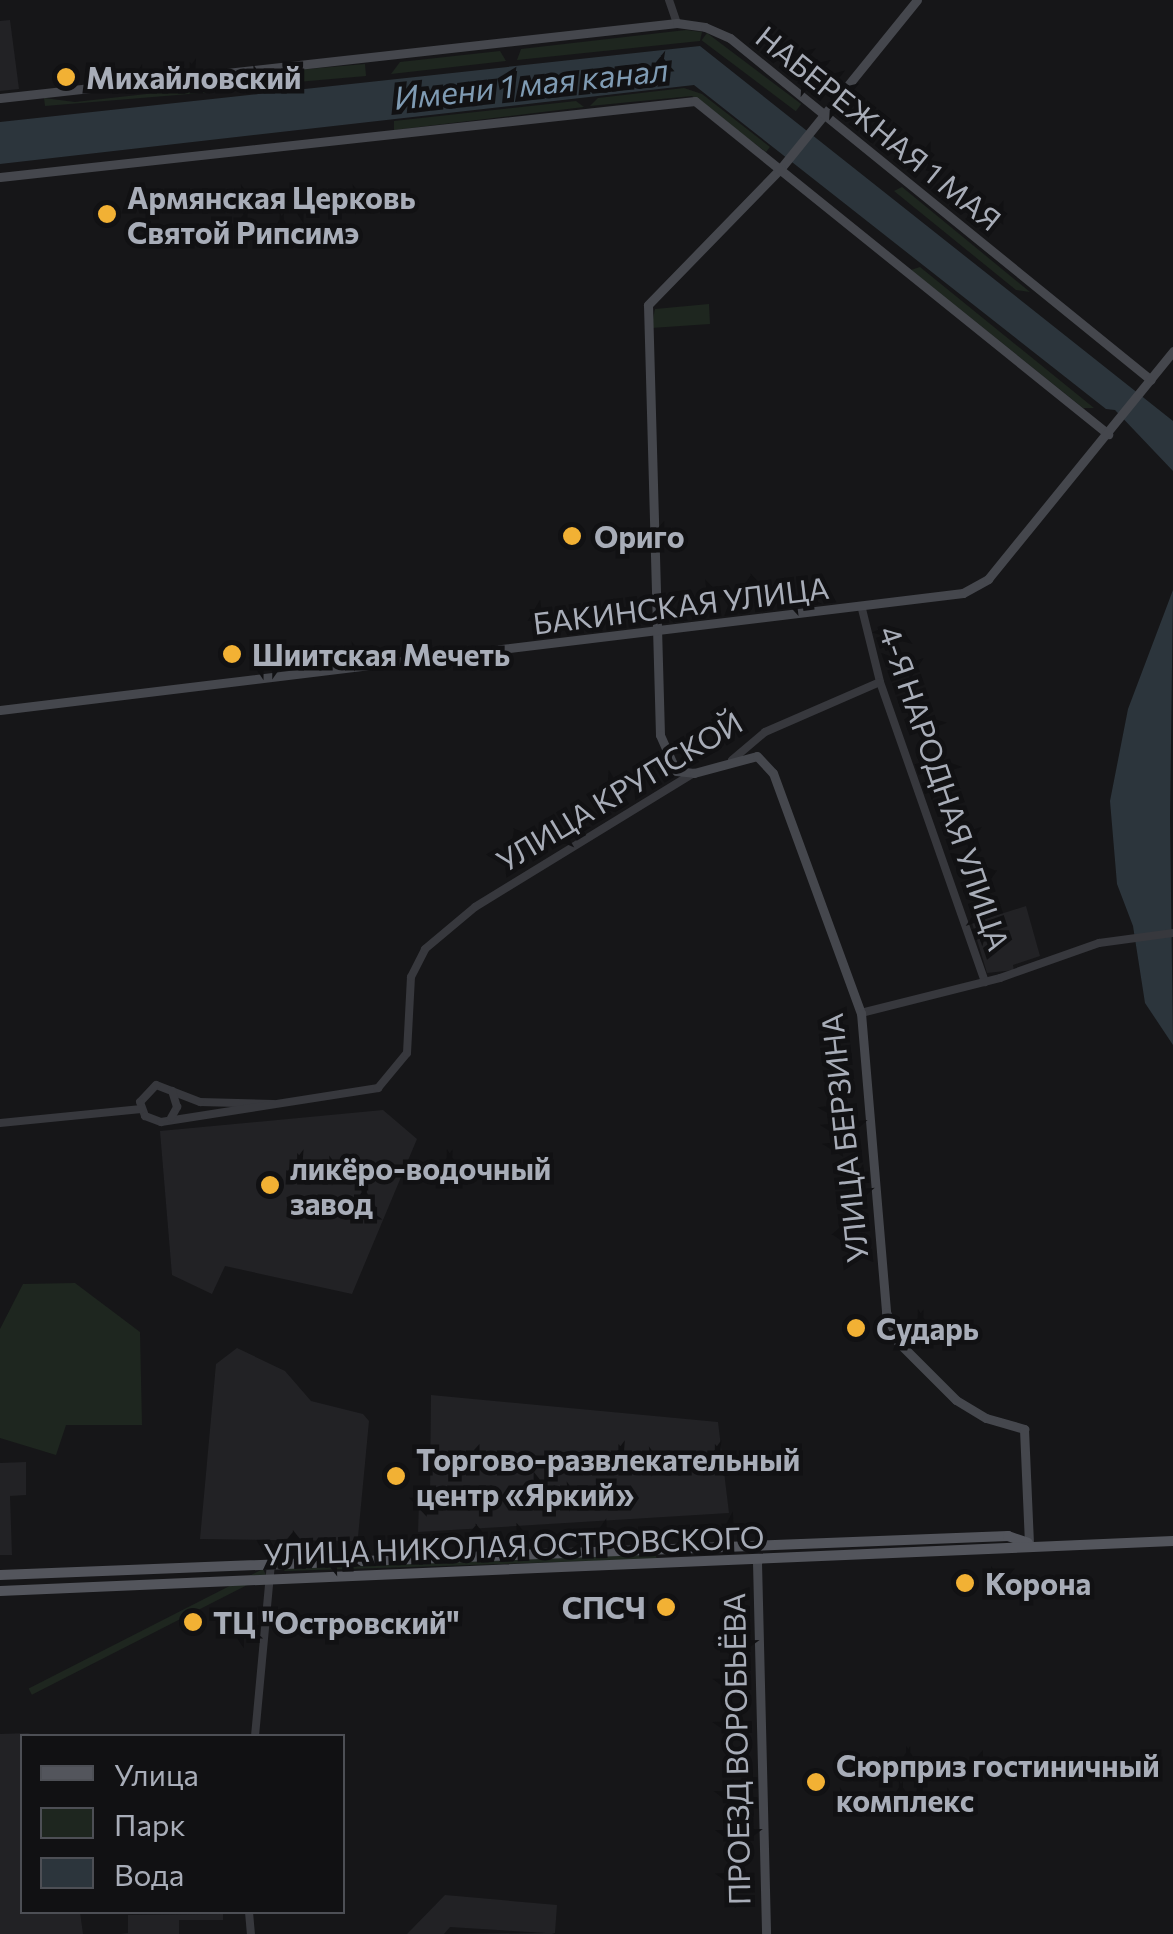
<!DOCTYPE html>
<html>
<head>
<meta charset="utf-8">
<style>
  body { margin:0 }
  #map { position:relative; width:1173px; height:1934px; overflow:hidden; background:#161618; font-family:Commissioner,sans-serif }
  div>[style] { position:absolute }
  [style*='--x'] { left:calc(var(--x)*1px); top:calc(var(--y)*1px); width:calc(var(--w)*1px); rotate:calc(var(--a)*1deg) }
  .built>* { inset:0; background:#222225 }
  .green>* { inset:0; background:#1e261f; transform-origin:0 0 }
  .water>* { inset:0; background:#2c353c }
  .tertiary>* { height:8px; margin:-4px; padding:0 4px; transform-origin:4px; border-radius:4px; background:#37383d }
  .secondary>* { height:9px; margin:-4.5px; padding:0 4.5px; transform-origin:4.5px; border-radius:4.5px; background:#45474d }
  .primary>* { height:10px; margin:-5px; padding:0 5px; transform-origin:5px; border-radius:5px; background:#53555c }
  .dots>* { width:28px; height:28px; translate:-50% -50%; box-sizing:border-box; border:5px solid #111113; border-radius:50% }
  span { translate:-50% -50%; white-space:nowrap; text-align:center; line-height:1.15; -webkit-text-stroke:9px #111113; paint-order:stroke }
  .poi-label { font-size:30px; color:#a8adb8; font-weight:700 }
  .left { translate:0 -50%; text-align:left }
  .right { translate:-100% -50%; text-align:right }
  .street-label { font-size:30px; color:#a8adb8 }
  .water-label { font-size:32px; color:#7f9bb3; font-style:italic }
  .legend { position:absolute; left:20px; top:1734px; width:325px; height:180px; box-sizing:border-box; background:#111113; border:2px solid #4d4f55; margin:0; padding:12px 18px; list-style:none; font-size:30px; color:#a8adb8 }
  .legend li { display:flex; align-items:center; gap:20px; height:50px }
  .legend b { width:50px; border:2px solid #4d4f55 }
</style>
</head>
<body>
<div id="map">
  <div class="built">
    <i style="clip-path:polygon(10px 20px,19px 89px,0 91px,0 21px)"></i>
    <i style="clip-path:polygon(1026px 906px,1040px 956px,1013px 965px,1014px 970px,987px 973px,972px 923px)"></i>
    <i style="clip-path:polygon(383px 1110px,417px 1139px,352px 1294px,225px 1266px,212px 1294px,172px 1275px,160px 1131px)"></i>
    <i style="clip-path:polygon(237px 1348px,285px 1371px,311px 1401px,363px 1414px,369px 1421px,358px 1537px,352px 1541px,200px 1539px,216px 1364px)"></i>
    <i style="clip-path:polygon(431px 1395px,718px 1422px,729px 1513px,418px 1532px,419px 1502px,430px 1495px)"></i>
    <i style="clip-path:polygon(26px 1462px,26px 1495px,10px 1496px,12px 1555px,0 1555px,0 1463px)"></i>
    <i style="clip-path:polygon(31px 1733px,22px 1736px,22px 1912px,80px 1912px,83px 1934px,0 1934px,0 1734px)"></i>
    <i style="clip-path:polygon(445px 1895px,557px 1905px,555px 1933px,552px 1934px,449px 1934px,546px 1933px,450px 1927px,444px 1934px,407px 1934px)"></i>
    <i style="clip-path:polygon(223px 1914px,223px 1920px,179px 1920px,179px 1934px,120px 1934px,128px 1933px,128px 1915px)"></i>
  </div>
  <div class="green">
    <i style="clip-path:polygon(686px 30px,702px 32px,700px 41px,517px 60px,521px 49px)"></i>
    <i style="left:707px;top:33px;width:118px;height:9px;rotate:37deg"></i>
    <i style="clip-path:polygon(500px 51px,506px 61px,391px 74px,400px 62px)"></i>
    <i style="left:365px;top:64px;width:12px;height:114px;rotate:85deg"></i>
    <i style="clip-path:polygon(247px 76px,249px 89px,45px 106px,44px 98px,75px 102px,209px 87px,216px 79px)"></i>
    <i style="clip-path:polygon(684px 88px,702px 94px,770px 147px,766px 152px,692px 96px,590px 106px,598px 98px)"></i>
    <i style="clip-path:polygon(576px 101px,584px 107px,394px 130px,394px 121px)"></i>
    <i style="clip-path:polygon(902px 187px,1030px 292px,1016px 290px,894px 191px)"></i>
    <i style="clip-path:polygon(920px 267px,1094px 408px,1083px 408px,911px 270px)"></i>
    <i style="clip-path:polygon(709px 304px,710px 324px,651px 328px,655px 309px)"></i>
    <i style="clip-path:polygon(75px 1283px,140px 1332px,142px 1425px,66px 1425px,56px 1455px,0 1438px,0 1329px,23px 1284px)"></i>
    <i style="clip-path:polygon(655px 1554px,657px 1559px,284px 1571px,286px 1568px)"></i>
    <i style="left:263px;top:1569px;width:7px;height:263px;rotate:63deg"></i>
  </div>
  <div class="water">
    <i style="clip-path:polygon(700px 46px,1173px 421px,1173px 471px,1115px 410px,1106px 409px,694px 85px,0 164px,0 122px)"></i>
    <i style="clip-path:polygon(1173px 590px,1170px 818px,1173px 1045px,1145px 1003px,1133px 926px,1117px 884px,1110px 801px,1128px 709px)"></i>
  </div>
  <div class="tertiary">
    <i style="--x:669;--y:0;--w:24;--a:71"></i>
    <i style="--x:862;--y:609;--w:75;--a:76.1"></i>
    <i style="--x:880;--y:682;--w:318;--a:70.7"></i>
    <i style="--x:732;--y:760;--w:43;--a:-40.3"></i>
    <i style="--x:765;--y:732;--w:125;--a:-23.5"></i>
    <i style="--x:861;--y:1013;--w:143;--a:-14.1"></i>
    <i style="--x:1000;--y:978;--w:105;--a:-19.5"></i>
    <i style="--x:1099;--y:943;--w:75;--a:-7.7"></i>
    <i style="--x:273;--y:1104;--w:73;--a:-178.4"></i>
    <i style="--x:200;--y:1102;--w:47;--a:-158.9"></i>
    <i style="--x:156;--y:1085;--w:23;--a:133"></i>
    <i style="--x:140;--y:1102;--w:15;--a:70"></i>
    <i style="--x:145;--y:1116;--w:17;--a:21"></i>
    <i style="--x:161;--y:1122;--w:220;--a:-8.9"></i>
    <i style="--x:378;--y:1088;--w:45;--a:-50.4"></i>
    <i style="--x:407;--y:1053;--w:76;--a:-87"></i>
    <i style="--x:411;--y:977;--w:31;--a:-63"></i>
    <i style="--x:425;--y:949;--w:65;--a:-40"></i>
    <i style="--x:475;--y:907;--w:257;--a:-31.5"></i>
    <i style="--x:171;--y:1118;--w:13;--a:-61"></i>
    <i style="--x:177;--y:1107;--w:17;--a:-107"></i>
    <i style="--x:0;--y:1123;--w:142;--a:-5.7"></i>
    <i style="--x:255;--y:1736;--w:174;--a:-84.7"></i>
    <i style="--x:249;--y:1912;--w:22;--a:85"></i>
  </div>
  <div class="secondary">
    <i style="--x:917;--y:0;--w:216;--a:129"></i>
    <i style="--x:781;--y:168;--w:191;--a:134.2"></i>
    <i style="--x:648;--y:305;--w:430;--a:88.4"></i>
    <i style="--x:660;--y:735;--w:39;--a:66"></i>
    <i style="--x:676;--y:771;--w:18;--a:6"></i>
    <i style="--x:694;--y:773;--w:65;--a:-15.1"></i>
    <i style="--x:757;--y:756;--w:23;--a:47"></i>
    <i style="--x:773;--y:773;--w:256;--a:69.9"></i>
    <i style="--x:861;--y:1013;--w:300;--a:85.2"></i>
    <i style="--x:886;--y:1312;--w:32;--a:68"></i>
    <i style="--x:898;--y:1342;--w:82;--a:45"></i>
    <i style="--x:956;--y:1400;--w:35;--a:31"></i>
    <i style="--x:986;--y:1418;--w:40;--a:16"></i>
    <i style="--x:1024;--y:1429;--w:114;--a:87.5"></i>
    <i style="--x:0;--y:98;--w:681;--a:-6.32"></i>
    <i style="--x:677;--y:23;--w:28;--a:8"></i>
    <i style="--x:705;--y:27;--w:27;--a:24"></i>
    <i style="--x:730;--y:38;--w:542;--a:39.09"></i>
    <i style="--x:0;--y:177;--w:699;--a:-6.24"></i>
    <i style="--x:695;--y:101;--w:531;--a:38.88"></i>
    <i style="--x:0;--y:710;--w:970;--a:-6.93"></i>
    <i style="--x:963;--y:593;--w:29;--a:-29"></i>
    <i style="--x:988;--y:579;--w:294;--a:-50.9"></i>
    <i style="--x:757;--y:1562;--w:372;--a:88.6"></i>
  </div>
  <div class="primary">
    <i style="--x:0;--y:1575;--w:1009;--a:-2.22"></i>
    <i style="--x:1008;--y:1536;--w:21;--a:19"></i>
    <i style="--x:0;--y:1591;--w:1174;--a:-2.44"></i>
  </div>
  <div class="dots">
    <i style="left:66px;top:77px;background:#f2b134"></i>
    <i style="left:107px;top:214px;background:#f2b134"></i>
    <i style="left:572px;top:536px;background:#f2b134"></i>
    <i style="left:232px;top:654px;background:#f2b134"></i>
    <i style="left:270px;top:1185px;background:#f2b134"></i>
    <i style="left:856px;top:1328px;background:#f2b134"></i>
    <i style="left:396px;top:1476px;background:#f2b134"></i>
    <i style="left:965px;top:1583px;background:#f2b134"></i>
    <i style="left:666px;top:1607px;background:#f2b134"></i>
    <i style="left:193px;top:1622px;background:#f2b134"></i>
    <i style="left:816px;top:1782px;background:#f2b134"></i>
  </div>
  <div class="poi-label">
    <span class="left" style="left:86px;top:77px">Михайловский</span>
    <span class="left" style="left:127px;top:214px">Армянская Церковь<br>Святой Рипсимэ</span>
    <span class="left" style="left:594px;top:536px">Ориго</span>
    <span class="left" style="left:252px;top:654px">Шиитская Мечеть</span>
    <span class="left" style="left:290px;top:1185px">ликёро-водочный<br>завод</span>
    <span class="left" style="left:876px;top:1328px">Сударь</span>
    <span class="left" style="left:416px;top:1476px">Торгово-развлекательный<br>центр «Яркий»</span>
    <span class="left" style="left:985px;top:1583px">Корона</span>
    <span class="right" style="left:646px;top:1607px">СПСЧ</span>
    <span class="left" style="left:213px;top:1622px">ТЦ "Островский"</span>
    <span class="left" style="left:836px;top:1782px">Сюрприз гостиничный<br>комплекс</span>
  </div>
  <div class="street-label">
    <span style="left:879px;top:128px;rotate:39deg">НАБЕРЕЖНАЯ 1 МАЯ</span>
    <span style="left:681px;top:605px;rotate:-7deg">БАКИНСКАЯ УЛИЦА</span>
    <span style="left:945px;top:788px;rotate:71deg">4-Я НАРОДНАЯ УЛИЦА</span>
    <span style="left:619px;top:791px;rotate:-31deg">УЛИЦА КРУПСКОЙ</span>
    <span style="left:844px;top:1138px;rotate:-96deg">УЛИЦА БЕРЗИНА</span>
    <span style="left:514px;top:1545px;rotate:-2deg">УЛИЦА НИКОЛАЯ ОСТРОВСКОГО</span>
    <span style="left:736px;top:1749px;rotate:-91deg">ПРОЕЗД ВОРОБЬЁВА</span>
  </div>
  <div class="water-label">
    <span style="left:531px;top:83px;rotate:-6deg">Имени 1 мая канал</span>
  </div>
  <ul class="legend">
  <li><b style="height:12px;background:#53555c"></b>Улица</li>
  <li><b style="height:28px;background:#1e261f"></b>Парк</li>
  <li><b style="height:28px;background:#2c353c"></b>Вода</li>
  </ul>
</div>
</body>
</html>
